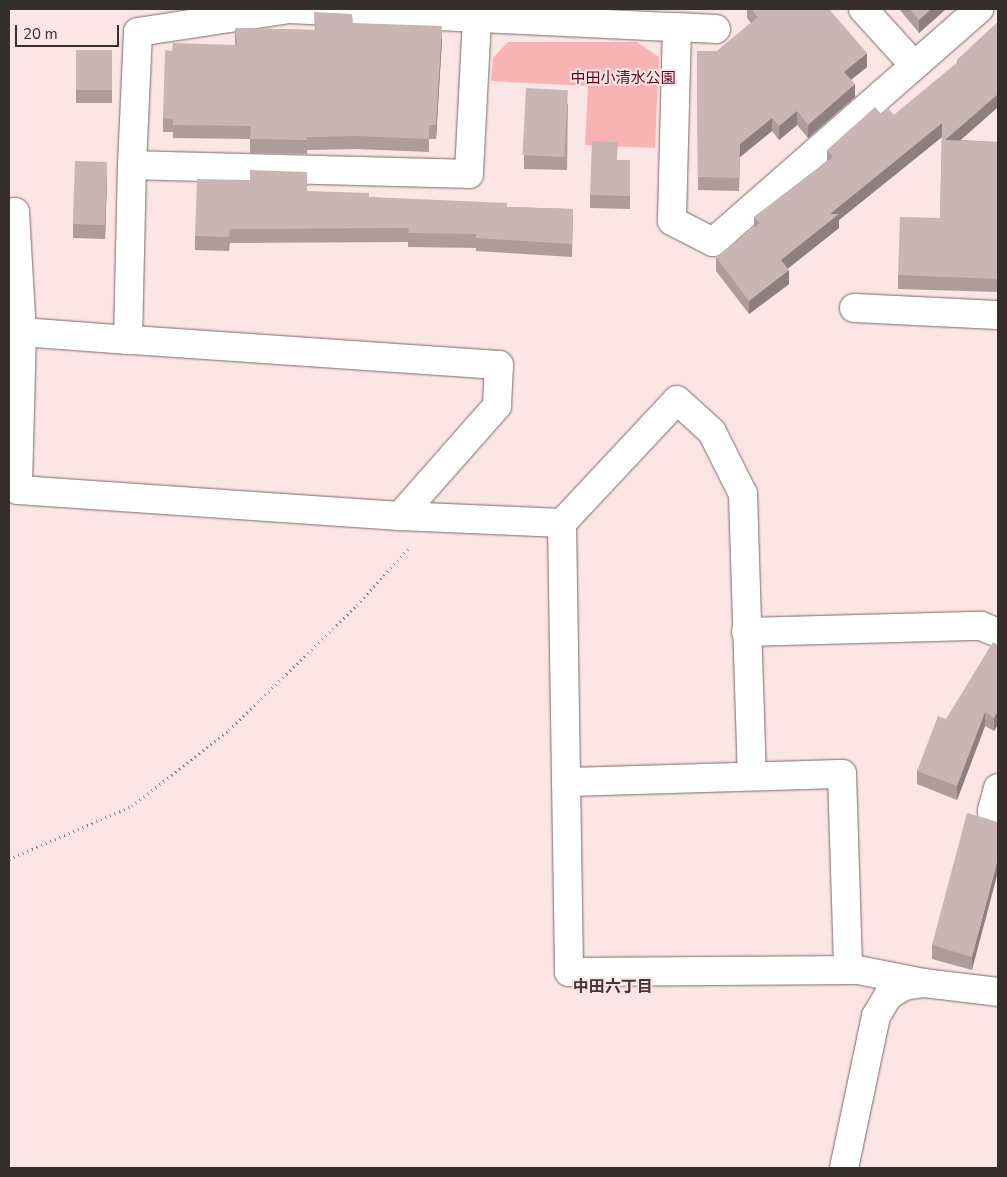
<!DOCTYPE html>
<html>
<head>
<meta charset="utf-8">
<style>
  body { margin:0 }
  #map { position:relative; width:1007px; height:1177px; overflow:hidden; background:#fbe5e5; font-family:"Nunito Sans","Noto Sans JP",sans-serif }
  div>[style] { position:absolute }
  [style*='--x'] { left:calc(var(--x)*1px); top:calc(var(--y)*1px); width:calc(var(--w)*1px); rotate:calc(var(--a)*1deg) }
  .green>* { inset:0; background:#f8b4b5 }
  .path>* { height:3px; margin-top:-1.5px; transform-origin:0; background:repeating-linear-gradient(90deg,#918282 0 1px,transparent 0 5px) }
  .roads { filter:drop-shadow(0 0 1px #7c6969) drop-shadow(0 0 1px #7c6969) }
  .minor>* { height:28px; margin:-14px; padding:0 14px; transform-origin:14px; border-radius:14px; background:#fff }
  .wall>* { inset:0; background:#ae9c9c; transform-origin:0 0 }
  .shaded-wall>* { inset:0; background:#8d7f7f }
  .building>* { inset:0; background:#cab5b5; transform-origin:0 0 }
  span { translate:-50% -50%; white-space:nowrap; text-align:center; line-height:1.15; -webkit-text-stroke:4px #fbe5e5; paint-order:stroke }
  .park-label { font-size:15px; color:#610319 }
  .neighbourhood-label { font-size:16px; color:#463535; font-weight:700 }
  .frame { position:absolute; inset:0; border:10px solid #362d2d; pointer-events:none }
  .scale { position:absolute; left:15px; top:25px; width:104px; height:22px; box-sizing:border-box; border:2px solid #362d2d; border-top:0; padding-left:6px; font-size:15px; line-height:18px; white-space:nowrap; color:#362d2d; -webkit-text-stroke:4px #fbe5e5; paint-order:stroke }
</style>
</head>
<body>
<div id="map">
  <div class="green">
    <i style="clip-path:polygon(508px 42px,637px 42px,659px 57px,655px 148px,585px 145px,588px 86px,491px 81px,493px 58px)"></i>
  </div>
  <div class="path">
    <i style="--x:9;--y:859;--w:134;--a:-23.3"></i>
    <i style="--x:132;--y:806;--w:123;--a:-38.1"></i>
    <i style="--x:229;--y:730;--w:179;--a:-44.3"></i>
    <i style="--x:357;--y:605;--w:76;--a:-47.7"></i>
  </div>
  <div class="roads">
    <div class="minor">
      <i style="--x:863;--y:9;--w:76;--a:47.7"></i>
      <i style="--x:477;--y:19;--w:155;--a:93"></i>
      <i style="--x:469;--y:174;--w:337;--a:-178.5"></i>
      <i style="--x:132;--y:165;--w:133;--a:-87.4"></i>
      <i style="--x:138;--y:32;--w:153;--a:-8.7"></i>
      <i style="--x:289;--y:9;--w:388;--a:2.7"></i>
      <i style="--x:677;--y:27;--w:194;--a:91.5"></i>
      <i style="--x:672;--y:221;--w:46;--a:27.1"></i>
      <i style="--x:713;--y:242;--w:354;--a:-41.2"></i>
      <i style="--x:677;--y:27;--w:39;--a:3"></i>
      <i style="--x:9;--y:213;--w:6;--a:-9"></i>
      <i style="--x:15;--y:212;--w:120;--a:86.7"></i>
      <i style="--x:854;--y:308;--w:144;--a:2.8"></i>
      <i style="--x:128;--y:340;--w:106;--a:-175.7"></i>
      <i style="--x:22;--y:332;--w:158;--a:91.5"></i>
      <i style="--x:18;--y:490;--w:383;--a:3.9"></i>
      <i style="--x:400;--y:516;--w:147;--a:-48.6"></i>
      <i style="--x:497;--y:406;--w:41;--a:-87.2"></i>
      <i style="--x:499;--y:365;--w:372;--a:-176.1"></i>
      <i style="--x:128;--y:340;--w:175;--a:-88.7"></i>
      <i style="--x:400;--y:516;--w:162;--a:2.5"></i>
      <i style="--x:562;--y:523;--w:168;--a:-46.9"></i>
      <i style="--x:677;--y:400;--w:47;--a:42.4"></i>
      <i style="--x:712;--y:432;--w:69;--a:63.4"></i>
      <i style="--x:743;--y:494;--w:282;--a:88.2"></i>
      <i style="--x:562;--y:523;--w:449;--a:89.1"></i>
      <i style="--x:569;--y:972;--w:289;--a:-0.4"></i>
      <i style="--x:858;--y:970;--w:67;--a:11.1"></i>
      <i style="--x:746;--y:632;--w:235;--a:-1.5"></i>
      <i style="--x:981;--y:626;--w:18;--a:22"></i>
      <i style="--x:566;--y:782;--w:276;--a:-1.7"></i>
      <i style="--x:842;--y:774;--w:196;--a:88.2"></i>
      <i style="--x:998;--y:788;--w:24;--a:105"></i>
      <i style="--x:992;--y:811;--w:6;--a:9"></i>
      <i style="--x:844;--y:1168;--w:155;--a:-78.1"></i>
      <i style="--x:876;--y:1016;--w:23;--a:-59"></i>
      <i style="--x:888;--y:996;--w:19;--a:-32"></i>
      <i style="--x:904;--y:986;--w:20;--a:-9"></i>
      <i style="--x:924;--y:983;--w:75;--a:6.9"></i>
    </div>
  </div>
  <div class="wall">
    <i style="clip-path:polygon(747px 9px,829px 9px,867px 67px,851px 80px,855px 97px,808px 138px,797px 125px,779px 140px,772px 131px,740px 157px,739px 191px,698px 190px,697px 51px,717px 51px,751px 23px,747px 18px)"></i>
    <i style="clip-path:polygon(899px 9px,946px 9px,919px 33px)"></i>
    <i style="clip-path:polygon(314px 12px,353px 23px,442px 39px,436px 139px,429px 139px,429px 152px,357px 149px,307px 150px,307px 154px,250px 153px,250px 139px,173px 138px,173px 132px,163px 132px,163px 118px,172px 51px,235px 45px,235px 28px,315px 30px)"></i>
    <i style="clip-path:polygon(998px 22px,998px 107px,960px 140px,998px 142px,998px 292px,898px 289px,898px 275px,940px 218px,942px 137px,839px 220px,839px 228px,787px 269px,789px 284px,749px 314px,716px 271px,716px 257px,754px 228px,754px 217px,827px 161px,827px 150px,881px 114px,894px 115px,957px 63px,957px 60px)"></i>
    <i style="left:76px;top:50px;width:36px;height:53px"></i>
    <i style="clip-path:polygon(568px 103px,567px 170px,524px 169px,524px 155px)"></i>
    <i style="clip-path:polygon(617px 160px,630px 160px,630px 209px,590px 208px,590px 195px)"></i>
    <i style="clip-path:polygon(107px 176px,105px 239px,73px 238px,73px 224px)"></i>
    <i style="clip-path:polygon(250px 180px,307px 191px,369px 197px,507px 207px,573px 209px,572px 257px,476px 251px,476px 248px,408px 247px,408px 242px,230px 243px,229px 251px,195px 250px,195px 236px)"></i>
    <i style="clip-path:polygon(998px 645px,998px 724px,994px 731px,985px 726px,957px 800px,917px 784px,917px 771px,946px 719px)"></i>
    <i style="clip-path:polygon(998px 822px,972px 970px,932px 959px,932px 945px)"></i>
  </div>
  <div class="shaded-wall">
    <i style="clip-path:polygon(931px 9px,946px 9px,919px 33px,919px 20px)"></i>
    <i style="clip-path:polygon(442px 26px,442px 39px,436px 139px,436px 125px)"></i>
    <i style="clip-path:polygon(867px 53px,867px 67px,844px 85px,844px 72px)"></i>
    <i style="clip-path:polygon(855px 84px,855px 97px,808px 138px,808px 125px)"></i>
    <i style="clip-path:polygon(998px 94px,998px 107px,945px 154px,945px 140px)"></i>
    <i style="clip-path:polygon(797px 111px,797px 125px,779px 140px,779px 126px)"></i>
    <i style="clip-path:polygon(772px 118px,772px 131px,740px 157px,739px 191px,740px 144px)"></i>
    <i style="clip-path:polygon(942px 123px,942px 137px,839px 220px,839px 228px,781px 274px,781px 260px,830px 214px)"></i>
    <i style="clip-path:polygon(107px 162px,107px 176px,105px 239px,105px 225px)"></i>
    <i style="clip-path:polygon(789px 270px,789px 284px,749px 314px,749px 301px)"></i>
    <i style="clip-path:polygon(998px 711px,998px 724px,994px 731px,994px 718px)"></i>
    <i style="clip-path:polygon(985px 712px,985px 726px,957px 800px,957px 786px)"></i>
    <i style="clip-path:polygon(998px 858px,998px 872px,972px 970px,972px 957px)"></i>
  </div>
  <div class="building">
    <i style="clip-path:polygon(751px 9px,829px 9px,867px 53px,844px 72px,855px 84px,808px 125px,797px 111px,779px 126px,772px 118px,740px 144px,739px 178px,698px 177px,697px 51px,717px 51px,758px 17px)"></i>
    <i style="clip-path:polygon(910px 9px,931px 9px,919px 20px)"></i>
    <i style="clip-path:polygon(314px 12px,352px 14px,353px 23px,442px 26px,436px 125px,429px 125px,429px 139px,357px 136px,307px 137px,307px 140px,250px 139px,251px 126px,173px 125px,173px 119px,163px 118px,165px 50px,172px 51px,173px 43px,237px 45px,235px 28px,316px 30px)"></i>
    <i style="clip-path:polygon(998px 22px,998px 94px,945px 140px,998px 142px,998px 279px,898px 275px,900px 217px,940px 218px,942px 123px,830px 214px,839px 214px,781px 260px,789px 270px,749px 301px,716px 257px,760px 223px,754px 217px,833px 157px,827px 150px,875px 107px,881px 114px,888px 108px,894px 115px,958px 62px,957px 60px)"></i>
    <i style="left:76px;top:50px;width:36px;height:40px"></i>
    <i style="left:526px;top:88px;width:42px;height:67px;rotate:3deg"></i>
    <i style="clip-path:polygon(592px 141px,618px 142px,617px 160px,630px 160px,630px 196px,590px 195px)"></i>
    <i style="left:75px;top:161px;width:32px;height:63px;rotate:2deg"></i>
    <i style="clip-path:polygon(250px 170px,307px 172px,307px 191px,369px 193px,369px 197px,507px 203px,507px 207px,573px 209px,572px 244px,476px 238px,476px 234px,408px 233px,409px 228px,230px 229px,229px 237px,195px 236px,197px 179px,250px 180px)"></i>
    <i style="clip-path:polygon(993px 642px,998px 645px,998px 711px,994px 718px,985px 712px,957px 786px,917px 771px,938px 716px,946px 719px)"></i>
    <i style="clip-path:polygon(967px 813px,998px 822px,998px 858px,972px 957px,932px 945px)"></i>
  </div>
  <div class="park-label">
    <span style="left:623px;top:79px">中田小清水公園</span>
  </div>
  <div class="neighbourhood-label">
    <span style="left:613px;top:987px">中田六丁目</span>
  </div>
  <div class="frame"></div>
  <div class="scale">20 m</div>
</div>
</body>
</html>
